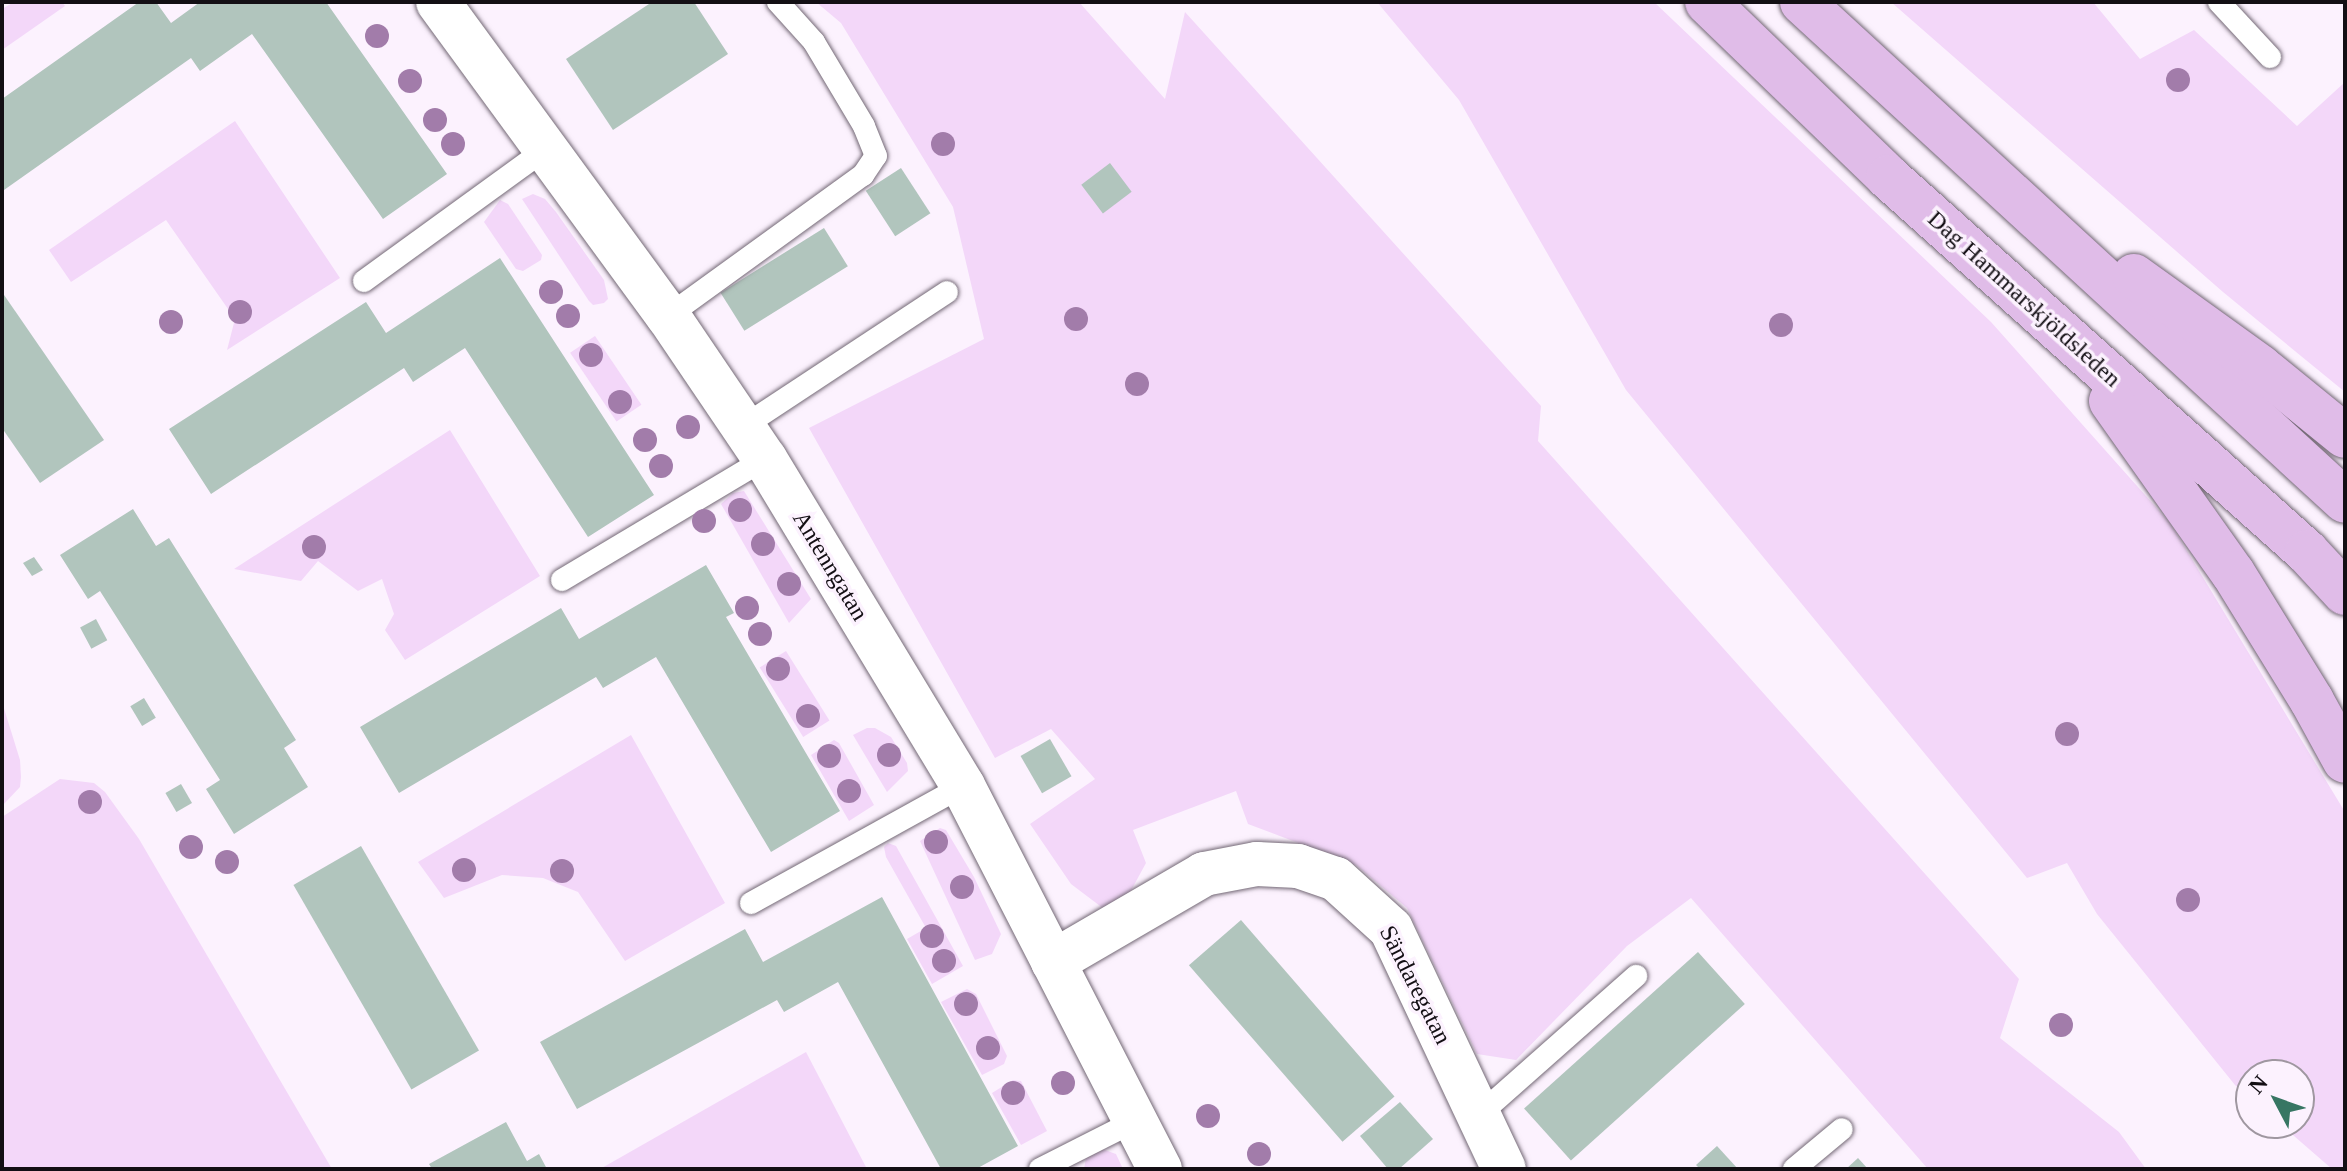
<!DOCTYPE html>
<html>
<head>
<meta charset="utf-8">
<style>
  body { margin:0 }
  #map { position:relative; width:2347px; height:1171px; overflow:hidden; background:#fcf2fe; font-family:"Times New Roman",serif }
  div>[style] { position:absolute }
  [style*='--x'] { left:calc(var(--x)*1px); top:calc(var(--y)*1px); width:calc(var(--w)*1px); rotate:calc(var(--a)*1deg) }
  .green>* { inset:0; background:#f3d7f9; transform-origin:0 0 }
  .building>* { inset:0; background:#b1c5bd; transform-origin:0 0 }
  .roads { filter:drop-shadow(0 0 2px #736875) drop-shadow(0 0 2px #736875) }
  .lane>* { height:22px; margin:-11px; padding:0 11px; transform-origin:11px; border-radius:11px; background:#fff }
  .street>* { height:44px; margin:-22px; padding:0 22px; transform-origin:22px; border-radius:22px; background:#fff }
  .primary>* { height:44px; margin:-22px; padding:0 22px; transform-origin:22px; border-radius:22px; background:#e0bce8 }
  .trees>* { width:24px; height:24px; margin:-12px; border-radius:50%; background:#a27caa }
  span { translate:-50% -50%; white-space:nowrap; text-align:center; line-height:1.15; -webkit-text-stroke:7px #fcf2fe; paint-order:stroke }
  .street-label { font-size:24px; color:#130f14 }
  .frame { position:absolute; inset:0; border:4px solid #130f14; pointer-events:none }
  .north { position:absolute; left:2235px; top:1059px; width:80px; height:80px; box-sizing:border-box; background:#fcf2fe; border:2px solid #9f97a0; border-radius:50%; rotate:311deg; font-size:22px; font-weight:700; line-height:32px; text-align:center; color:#130f14 }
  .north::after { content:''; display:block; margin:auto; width:28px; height:36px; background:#377663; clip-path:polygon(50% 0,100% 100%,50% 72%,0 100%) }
</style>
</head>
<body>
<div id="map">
  <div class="green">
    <i style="clip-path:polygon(14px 2px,62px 2px,65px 6px,2px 50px,2px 9px)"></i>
    <i style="clip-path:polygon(816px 2px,1079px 2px,1165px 99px,1185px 12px,1541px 406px,1538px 441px,2019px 979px,2000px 1038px,2119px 1132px,2146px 1169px,1928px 1169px,1691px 898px,1627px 946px,1516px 1060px,1477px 1054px,1407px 908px,1356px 865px,1248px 824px,1236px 791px,1133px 830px,1146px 863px,1116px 918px,1071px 884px,1030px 824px,1095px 779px,1051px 729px,995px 758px,809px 428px,984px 339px,953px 207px,841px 23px)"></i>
    <i style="clip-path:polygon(1377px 2px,1654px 2px,1991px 322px,2170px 523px,2345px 812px,2345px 1169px,2332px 1169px,2279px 1123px,2299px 1123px,2299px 1075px,2251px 1075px,2251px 1099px,2235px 1085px,2097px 914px,2067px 863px,2027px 878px,1626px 390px,1459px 100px)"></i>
    <i style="clip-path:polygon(1891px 2px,2093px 2px,2140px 59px,2194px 30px,2297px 126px,2345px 82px,2345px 392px,2223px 292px)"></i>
    <i style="clip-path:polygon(235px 121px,340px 278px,227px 350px,235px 319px,166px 220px,71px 282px,49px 250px)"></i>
    <i style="clip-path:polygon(533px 194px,545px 199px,556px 212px,604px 280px,608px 299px,604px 303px,593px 305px,589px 301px,522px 199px)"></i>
    <i style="clip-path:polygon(500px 200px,508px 204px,542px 255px,541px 260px,523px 271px,516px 269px,484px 222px)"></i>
    <i style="left:595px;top:336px;width:83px;height:30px;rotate:56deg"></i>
    <i style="clip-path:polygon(450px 430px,540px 576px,405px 660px,385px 630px,394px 614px,382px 579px,358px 591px,318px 561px,301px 581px,234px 569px)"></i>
    <i style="clip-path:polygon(744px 491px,811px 599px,789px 623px,721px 504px,733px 493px)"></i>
    <i style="left:786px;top:651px;width:82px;height:31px;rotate:58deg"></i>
    <i style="clip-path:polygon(2px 702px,20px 760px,21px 777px,20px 787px,2px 806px)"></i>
    <i style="clip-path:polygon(867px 728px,875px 728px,891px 737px,907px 763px,908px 771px,887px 792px,853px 735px)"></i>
    <i style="clip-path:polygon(631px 735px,725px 903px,625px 961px,578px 892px,543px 878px,502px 875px,444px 898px,418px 862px)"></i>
    <i style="clip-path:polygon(834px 740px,839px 743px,874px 805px,849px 821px,811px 755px)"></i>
    <i style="clip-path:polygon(60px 779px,94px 783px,105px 792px,139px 839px,332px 1169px,2px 1169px,2px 817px)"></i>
    <i style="clip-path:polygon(940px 828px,946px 830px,974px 877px,1001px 934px,992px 954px,975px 960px,920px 841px)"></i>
    <i style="clip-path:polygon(888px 843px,896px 846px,963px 966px,932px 984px,907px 939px,926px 928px,886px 857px,884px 847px)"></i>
    <i style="clip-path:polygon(967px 989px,976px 994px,1007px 1056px,1004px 1064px,982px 1075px,941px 1002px)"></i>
    <i style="clip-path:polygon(806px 1052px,867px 1169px,600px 1169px)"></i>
    <i style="clip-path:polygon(1013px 1080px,1021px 1081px,1047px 1131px,1021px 1145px,992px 1093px)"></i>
    <i style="clip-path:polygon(1102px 1149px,1116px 1154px,1123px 1169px,1084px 1169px,1086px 1158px)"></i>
  </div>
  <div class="building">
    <i style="clip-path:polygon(139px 2px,156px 2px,171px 23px,200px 2px,326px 2px,447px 174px,383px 219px,252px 34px,200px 71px,191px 58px,4px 190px,2px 99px)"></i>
    <i style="clip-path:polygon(652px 2px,694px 2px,728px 54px,613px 130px,566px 59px)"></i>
    <i style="left:1110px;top:163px;width:36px;height:36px;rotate:53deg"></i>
    <i style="left:901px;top:168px;width:54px;height:42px;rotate:57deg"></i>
    <i style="left:824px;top:228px;width:45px;height:122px;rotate:58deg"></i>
    <i style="clip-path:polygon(500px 258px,654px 495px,588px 537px,465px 348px,413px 382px,404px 368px,211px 494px,169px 429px,366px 302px,386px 333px)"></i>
    <i style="clip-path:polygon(2px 292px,104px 440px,40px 483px,2px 428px)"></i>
    <i style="clip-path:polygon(133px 509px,156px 546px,169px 538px,296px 740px,284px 748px,308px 787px,234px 834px,206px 789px,220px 780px,100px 591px,88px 599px,60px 555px)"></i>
    <i style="clip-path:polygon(34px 557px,43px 570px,32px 576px,23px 563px)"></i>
    <i style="clip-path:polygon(706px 565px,734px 613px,726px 617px,840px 811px,771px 852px,656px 657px,603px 688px,596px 677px,399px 793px,360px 727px,561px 608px,579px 639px)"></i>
    <i style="left:96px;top:619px;width:24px;height:18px;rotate:62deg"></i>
    <i style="left:144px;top:698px;width:23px;height:16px;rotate:59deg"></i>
    <i style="left:1050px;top:739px;width:43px;height:34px;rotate:60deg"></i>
    <i style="left:181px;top:784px;width:22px;height:18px;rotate:60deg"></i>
    <i style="left:361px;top:846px;width:236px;height:78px;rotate:60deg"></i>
    <i style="clip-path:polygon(882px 897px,1018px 1146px,976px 1169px,941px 1169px,838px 982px,784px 1012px,777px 1000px,577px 1109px,540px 1042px,745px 929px,763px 962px)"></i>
    <i style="left:1241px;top:920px;width:234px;height:69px;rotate:49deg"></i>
    <i style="left:1698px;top:952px;width:70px;height:234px;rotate:48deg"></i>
    <i style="clip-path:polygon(1400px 1102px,1433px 1139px,1399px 1169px,1388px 1169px,1360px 1136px)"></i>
    <i style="clip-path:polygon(506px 1122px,527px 1161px,539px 1154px,547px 1169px,432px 1169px,429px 1164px)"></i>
    <i style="clip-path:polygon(1717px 1146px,1738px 1169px,1700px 1169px,1696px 1165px)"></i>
    <i style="clip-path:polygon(1858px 1158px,1868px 1169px,1846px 1169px)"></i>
  </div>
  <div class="roads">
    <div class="lane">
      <i style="--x:2219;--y:2;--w:75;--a:47.2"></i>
      <i style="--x:364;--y:281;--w:225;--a:-36"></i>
      <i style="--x:668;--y:316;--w:241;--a:-35.9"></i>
      <i style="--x:863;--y:175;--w:23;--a:-56"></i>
      <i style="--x:876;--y:156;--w:32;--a:-112"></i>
      <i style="--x:864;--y:126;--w:98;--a:-120.8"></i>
      <i style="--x:814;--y:42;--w:54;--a:-132"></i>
      <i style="--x:744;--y:426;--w:243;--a:-33.4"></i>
      <i style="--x:562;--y:580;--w:236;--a:-30.8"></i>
      <i style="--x:751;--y:903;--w:242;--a:-28.9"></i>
      <i style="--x:1479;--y:1115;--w:210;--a:-41.5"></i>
      <i style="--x:1040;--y:1169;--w:109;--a:-26.8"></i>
      <i style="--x:1794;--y:1169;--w:62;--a:-39.8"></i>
    </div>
    <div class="street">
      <i style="--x:438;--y:2;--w:389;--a:53.8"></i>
      <i style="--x:668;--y:316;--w:173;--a:55.9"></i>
      <i style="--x:765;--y:459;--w:382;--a:58.8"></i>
      <i style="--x:963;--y:786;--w:431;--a:62.8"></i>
      <i style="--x:1053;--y:962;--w:175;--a:-30.2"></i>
      <i style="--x:1204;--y:874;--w:54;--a:-10.7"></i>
      <i style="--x:1257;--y:864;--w:41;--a:2.8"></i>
      <i style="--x:1298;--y:866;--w:40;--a:18.9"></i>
      <i style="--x:1336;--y:879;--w:74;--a:42.3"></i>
      <i style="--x:1391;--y:929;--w:265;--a:64.8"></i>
    </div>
    <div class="primary">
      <i style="--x:1707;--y:2;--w:252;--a:44"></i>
      <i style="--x:1888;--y:177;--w:562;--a:41.83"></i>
      <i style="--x:2307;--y:552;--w:56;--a:47.2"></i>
      <i style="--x:1802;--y:2;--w:737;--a:42.58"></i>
      <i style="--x:2134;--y:276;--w:155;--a:35.8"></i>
      <i style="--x:2260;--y:367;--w:109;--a:39.1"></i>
      <i style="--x:2111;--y:401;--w:211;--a:54.7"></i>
      <i style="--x:2233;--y:573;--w:150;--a:58.3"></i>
      <i style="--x:2312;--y:701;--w:68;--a:61.2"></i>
    </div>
  </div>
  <div class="trees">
    <i style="left:377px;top:36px"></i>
    <i style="left:2178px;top:80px"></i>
    <i style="left:410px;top:81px"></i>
    <i style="left:435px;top:120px"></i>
    <i style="left:453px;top:144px"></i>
    <i style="left:943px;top:144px"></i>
    <i style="left:551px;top:292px"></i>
    <i style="left:240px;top:312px"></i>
    <i style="left:568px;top:316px"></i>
    <i style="left:1076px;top:319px"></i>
    <i style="left:171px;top:322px"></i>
    <i style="left:1781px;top:325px"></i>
    <i style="left:591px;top:355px"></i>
    <i style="left:1137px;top:384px"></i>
    <i style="left:620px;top:402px"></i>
    <i style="left:688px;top:427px"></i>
    <i style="left:645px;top:440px"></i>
    <i style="left:661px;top:466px"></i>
    <i style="left:740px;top:510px"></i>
    <i style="left:704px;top:521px"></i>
    <i style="left:763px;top:544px"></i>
    <i style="left:314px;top:547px"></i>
    <i style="left:789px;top:584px"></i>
    <i style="left:747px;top:608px"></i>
    <i style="left:760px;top:634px"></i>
    <i style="left:778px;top:669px"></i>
    <i style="left:808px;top:716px"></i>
    <i style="left:2067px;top:734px"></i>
    <i style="left:889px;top:755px"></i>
    <i style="left:829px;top:756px"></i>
    <i style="left:849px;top:791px"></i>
    <i style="left:90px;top:802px"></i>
    <i style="left:936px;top:842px"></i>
    <i style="left:191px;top:847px"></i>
    <i style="left:227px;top:862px"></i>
    <i style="left:464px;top:870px"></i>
    <i style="left:562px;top:871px"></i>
    <i style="left:962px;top:887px"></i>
    <i style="left:2188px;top:900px"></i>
    <i style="left:932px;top:936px"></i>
    <i style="left:944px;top:961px"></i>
    <i style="left:966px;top:1004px"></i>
    <i style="left:2061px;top:1025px"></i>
    <i style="left:988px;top:1048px"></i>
    <i style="left:1063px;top:1083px"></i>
    <i style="left:1013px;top:1093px"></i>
    <i style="left:1208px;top:1116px"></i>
    <i style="left:1259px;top:1154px"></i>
  </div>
  <div class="street-label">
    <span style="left:2024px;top:299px;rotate:42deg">Dag Hammarskjöldsleden</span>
    <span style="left:830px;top:566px;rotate:59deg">Antenngatan</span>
    <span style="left:1415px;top:985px;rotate:63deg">Sändaregatan</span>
  </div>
  <div class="frame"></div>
  <div class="north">N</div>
</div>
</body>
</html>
